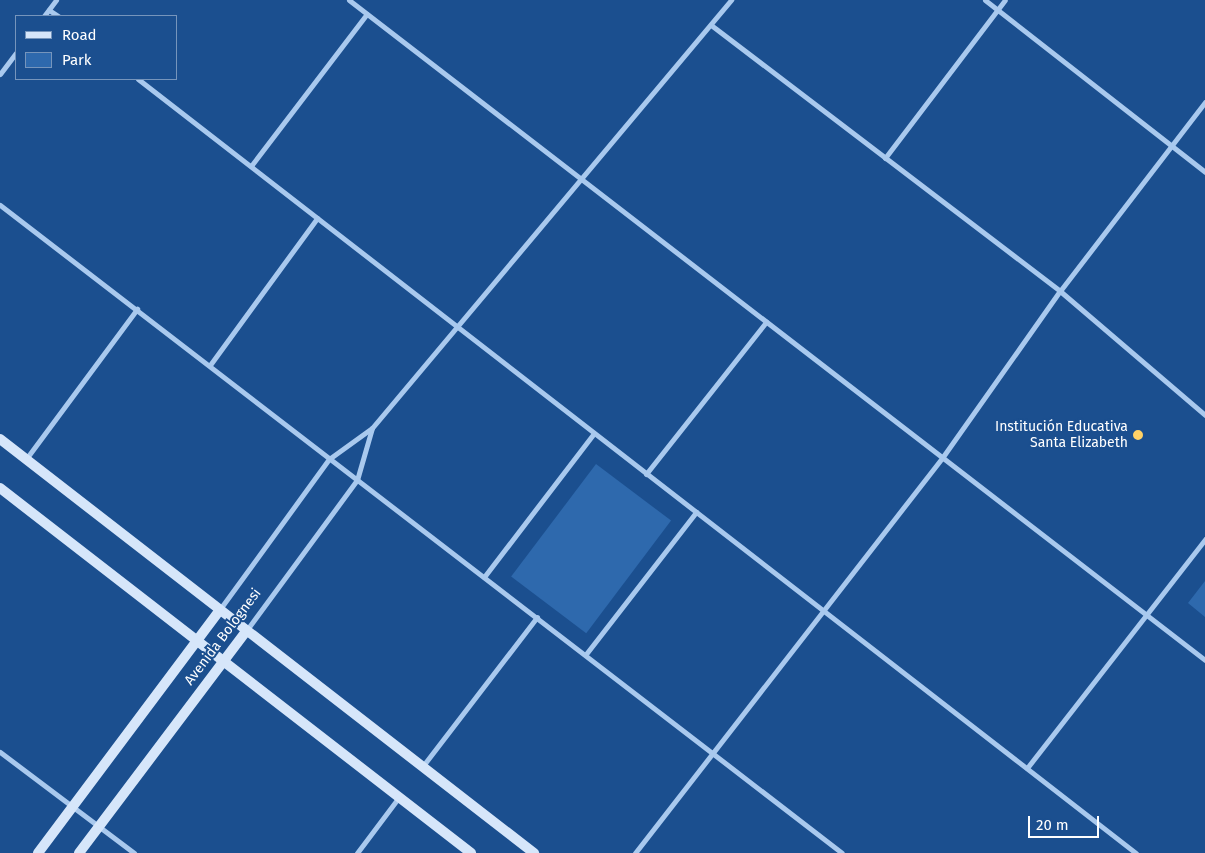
<!DOCTYPE html>
<html>
<head>
<meta charset="utf-8">
<style>
  body { margin:0 }
  #map { position:relative; width:1205px; height:853px; overflow:hidden; background:#1b4f8f; font-family:"Fira Sans",sans-serif }
  div>[style] { position:absolute }
  [style*='--x'] { left:calc(var(--x)*1px); top:calc(var(--y)*1px); width:calc(var(--w)*1px); rotate:calc(var(--a)*1deg) }
  .green>* { inset:0; background:#2e69ad; transform-origin:0 0 }
  .street>* { height:5px; margin:-2.5px; padding:0 2.5px; transform-origin:2.5px; border-radius:2.5px; background:#a9c9ee }
  .secondary>* { height:10px; margin:-5px; padding:0 5px; transform-origin:5px; border-radius:5px; background:#d6e6fa }
  .dots>* { width:14px; height:14px; translate:-50% -50%; box-sizing:border-box; border:2px solid #1b4f8f; border-radius:50% }
  span { translate:-50% -50%; white-space:nowrap; text-align:center; line-height:1.15; -webkit-text-stroke:4px #1b4f8f; paint-order:stroke }
  .poi-label { font-size:14px; color:#fff }
  .right { translate:-100% -50%; text-align:right }
  .street-label { font-size:14px; color:#fff }
  .legend { position:absolute; left:15px; top:15px; width:162px; height:65px; box-sizing:border-box; background:#1b4f8f; border:1px solid #7695bc; margin:0; padding:6px 9px; list-style:none; font-size:15px; color:#fff }
  .legend li { display:flex; align-items:center; gap:10px; height:25px }
  .legend b { width:25px; border:1px solid #7695bc }
  .scale { position:absolute; left:1028px; top:816px; width:71px; height:22px; box-sizing:border-box; border:2px solid #fff; border-top:0; padding-left:6px; font-size:15px; line-height:18px; white-space:nowrap; color:#fff; -webkit-text-stroke:4px #1b4f8f; paint-order:stroke }
</style>
</head>
<body>
<div id="map">
  <div class="green">
    <i style="left:596px;top:464px;width:94px;height:141px;rotate:37deg"></i>
    <i style="clip-path:polygon(1205px 581px,1205px 617px,1188px 603px)"></i>
  </div>
  <div class="street">
    <i style="--x:349;--y:0;--w:1081;--a:37.63"></i>
    <i style="--x:985;--y:0;--w:279;--a:38"></i>
    <i style="--x:49;--y:10;--w:11;--a:34"></i>
    <i style="--x:44;--y:16;--w:20;--a:-53"></i>
    <i style="--x:711;--y:25;--w:439;--a:37.3"></i>
    <i style="--x:1060;--y:291;--w:191;--a:40.5"></i>
    <i style="--x:0;--y:74;--w:26;--a:-53"></i>
    <i style="--x:138;--y:79;--w:1263;--a:37.8"></i>
    <i style="--x:885;--y:158;--w:198;--a:-52.8"></i>
    <i style="--x:251;--y:166;--w:191;--a:-52.7"></i>
    <i style="--x:0;--y:205;--w:1062;--a:37.58"></i>
    <i style="--x:210;--y:365;--w:182;--a:-53.9"></i>
    <i style="--x:26;--y:459;--w:187;--a:-53.5"></i>
    <i style="--x:646;--y:474;--w:194;--a:-51.7"></i>
    <i style="--x:484;--y:577;--w:181;--a:-52.6"></i>
    <i style="--x:220;--y:609;--w:185;--a:-54"></i>
    <i style="--x:329;--y:459;--w:53;--a:-35.8"></i>
    <i style="--x:372;--y:428;--w:559;--a:-50.01"></i>
    <i style="--x:246;--y:631;--w:187;--a:-53.7"></i>
    <i style="--x:357;--y:480;--w:54;--a:-73.9"></i>
    <i style="--x:586;--y:654;--w:180;--a:-52.2"></i>
    <i style="--x:0;--y:752;--w:168;--a:37"></i>
    <i style="--x:422;--y:767;--w:189;--a:-52.5"></i>
    <i style="--x:1027;--y:768;--w:290;--a:-52.1"></i>
    <i style="--x:357;--y:853;--w:70;--a:-53.1"></i>
    <i style="--x:635;--y:853;--w:500;--a:-52.15"></i>
    <i style="--x:942;--y:458;--w:204;--a:-54.8"></i>
    <i style="--x:1060;--y:291;--w:238;--a:-52.5"></i>
  </div>
  <div class="secondary">
    <i style="--x:0;--y:439;--w:676;--a:37.79"></i>
    <i style="--x:0;--y:488;--w:596;--a:37.77"></i>
    <i style="--x:38;--y:853;--w:302;--a:-53.2"></i>
    <i style="--x:79;--y:853;--w:278;--a:-53"></i>
  </div>
  <div class="dots">
    <i style="left:1138px;top:435px;background:#ffd166"></i>
  </div>
  <div class="poi-label">
    <span class="right" style="left:1128px;top:435px">Institución Educativa<br>Santa Elizabeth</span>
  </div>
  <div class="street-label">
    <span style="left:223px;top:637px;rotate:-53deg">Avenida Bolognesi</span>
  </div>
  <ul class="legend">
  <li><b style="height:6px;background:#d6e6fa"></b>Road</li>
  <li><b style="height:14px;background:#2e69ad"></b>Park</li>
  </ul>
  <div class="scale">20 m</div>
</div>
</body>
</html>
